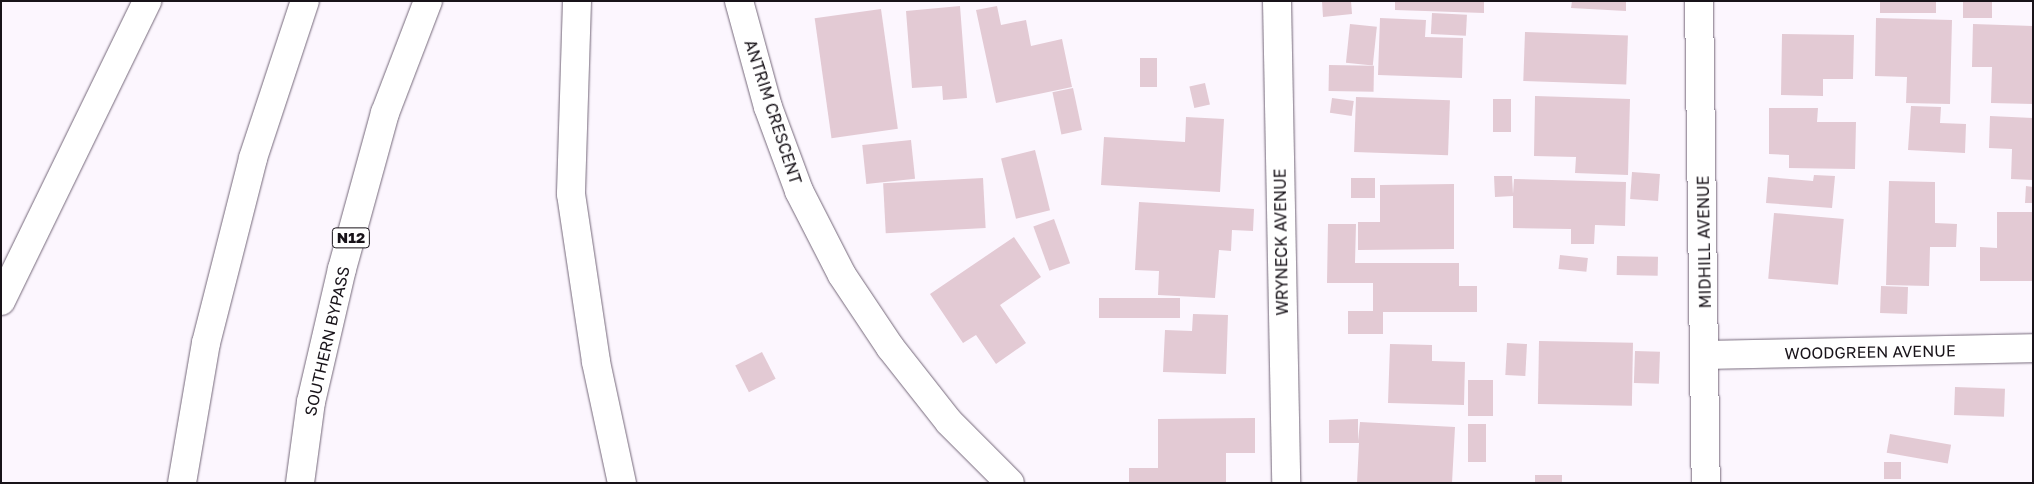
<!DOCTYPE html>
<html>
<head>
<meta charset="utf-8">
<style>
  body { margin:0 }
  #map { position:relative; width:2034px; height:484px; overflow:hidden; background:#fcf6fe; font-family:"Golos Text",sans-serif }
  div>[style] { position:absolute }
  [style*='--x'] { left:calc(var(--x)*1px); top:calc(var(--y)*1px); width:calc(var(--w)*1px); rotate:calc(var(--a)*1deg) }
  .building>* { inset:0; background:#e3cad4; transform-origin:0 0 }
  .roads { filter:drop-shadow(0 0 1px #746779) drop-shadow(0 0 1px #746779) }
  .minor>* { height:28px; margin:-14px; padding:0 14px; transform-origin:14px; border-radius:14px; background:#fff }
  .highway>* { height:28px; margin:-14px; padding:0 14px; transform-origin:14px; border-radius:14px; background:#fff }
  span { translate:-50% -50%; white-space:nowrap; text-align:center; line-height:1.15; -webkit-text-stroke:5px #fff; paint-order:stroke }
  .shield-label span { padding:1px 4px; background:#fff; border:1px solid; border-radius:4px; -webkit-text-stroke-width:0 }
  .shield-label { font-size:15px; color:#181319; font-weight:700 }
  .street-label { font-size:16px; color:#181319 }
  .frame { position:absolute; inset:0; border:2px solid #181319; pointer-events:none }
</style>
</head>
<body>
<div id="map">
  <div class="building">
    <i style="clip-path:polygon(1322px 1px,1351px 1px,1352px 14px,1323px 17px)"></i>
    <i style="clip-path:polygon(1395px 1px,1484px 1px,1484px 13px,1395px 10px)"></i>
    <i style="clip-path:polygon(1572px 1px,1626px 1px,1626px 11px,1571px 8px)"></i>
    <i style="left:1880px;top:1px;width:56px;height:12px"></i>
    <i style="left:1963px;top:1px;width:29px;height:17px"></i>
    <i style="clip-path:polygon(960px 6px,967px 98px,943px 100px,942px 86px,912px 88px,906px 11px)"></i>
    <i style="clip-path:polygon(997px 6px,1001px 25px,1026px 20px,1031px 46px,1062px 39px,1072px 87px,996px 103px,976px 10px)"></i>
    <i style="left:881px;top:9px;width:121px;height:67px;rotate:82deg"></i>
    <i style="left:1432px;top:13px;width:35px;height:21px;rotate:3deg"></i>
    <i style="clip-path:polygon(1380px 18px,1426px 20px,1425px 37px,1463px 38px,1462px 78px,1378px 75px)"></i>
    <i style="clip-path:polygon(1876px 18px,1952px 20px,1950px 104px,1906px 103px,1907px 77px,1875px 76px)"></i>
    <i style="left:1350px;top:24px;width:27px;height:39px;rotate:6deg"></i>
    <i style="clip-path:polygon(1973px 24px,2033px 26px,2033px 104px,1991px 103px,1992px 67px,1972px 67px)"></i>
    <i style="left:1525px;top:32px;width:103px;height:49px;rotate:2deg"></i>
    <i style="clip-path:polygon(1782px 34px,1854px 35px,1853px 79px,1823px 79px,1823px 96px,1781px 95px)"></i>
    <i style="left:1140px;top:58px;width:17px;height:29px"></i>
    <i style="left:1329px;top:65px;width:45px;height:26px;rotate:1deg"></i>
    <i style="left:1205px;top:83px;width:22px;height:16px;rotate:77deg"></i>
    <i style="left:1073px;top:88px;width:43px;height:21px;rotate:78deg"></i>
    <i style="clip-path:polygon(1535px 96px,1630px 99px,1628px 175px,1575px 173px,1576px 157px,1534px 156px)"></i>
    <i style="left:1356px;top:97px;width:94px;height:55px;rotate:2deg"></i>
    <i style="left:1332px;top:98px;width:22px;height:15px;rotate:8deg"></i>
    <i style="left:1493px;top:99px;width:18px;height:33px"></i>
    <i style="clip-path:polygon(1911px 106px,1941px 107px,1940px 123px,1966px 124px,1965px 153px,1908px 150px)"></i>
    <i style="clip-path:polygon(1769px 108px,1818px 108px,1817px 122px,1856px 122px,1855px 169px,1789px 168px,1789px 155px,1769px 154px)"></i>
    <i style="clip-path:polygon(1990px 116px,2033px 118px,2033px 180px,2011px 179px,2012px 149px,1989px 148px)"></i>
    <i style="clip-path:polygon(1186px 117px,1224px 119px,1220px 192px,1101px 185px,1104px 137px,1185px 142px)"></i>
    <i style="left:911px;top:140px;width:39px;height:49px;rotate:84deg"></i>
    <i style="left:1035px;top:150px;width:62px;height:35px;rotate:76deg"></i>
    <i style="left:1632px;top:172px;width:28px;height:27px;rotate:4deg"></i>
    <i style="clip-path:polygon(1814px 175px,1835px 176px,1832px 208px,1766px 203px,1768px 177px,1813px 181px)"></i>
    <i style="clip-path:polygon(1494px 176px,1512px 176px,1513px 194px,1514px 179px,1626px 182px,1625px 226px,1595px 225px,1594px 244px,1571px 244px,1571px 229px,1513px 228px,1513px 196px,1495px 197px)"></i>
    <i style="left:983px;top:178px;width:50px;height:100px;rotate:87deg"></i>
    <i style="left:1351px;top:178px;width:24px;height:20px"></i>
    <i style="clip-path:polygon(1889px 181px,1935px 182px,1935px 223px,1957px 224px,1956px 247px,1930px 247px,1929px 286px,1886px 285px)"></i>
    <i style="clip-path:polygon(1454px 184px,1454px 249px,1358px 250px,1358px 222px,1380px 222px,1380px 185px)"></i>
    <i style="clip-path:polygon(2026px 186px,2033px 187px,2033px 203px,2025px 203px)"></i>
    <i style="clip-path:polygon(1139px 202px,1254px 209px,1253px 231px,1232px 230px,1231px 251px,1219px 250px,1215px 298px,1158px 295px,1159px 271px,1135px 270px)"></i>
    <i style="clip-path:polygon(1997px 212px,2033px 212px,2033px 281px,1980px 281px,1980px 247px,1997px 248px)"></i>
    <i style="left:1774px;top:213px;width:70px;height:66px;rotate:5deg"></i>
    <i style="left:1054px;top:219px;width:47px;height:22px;rotate:70deg"></i>
    <i style="clip-path:polygon(1328px 224px,1356px 224px,1355px 263px,1459px 263px,1459px 286px,1477px 286px,1477px 312px,1383px 312px,1383px 334px,1348px 334px,1348px 311px,1373px 311px,1373px 283px,1327px 283px)"></i>
    <i style="clip-path:polygon(1014px 237px,1041px 277px,1000px 305px,1026px 343px,996px 364px,976px 335px,963px 343px,930px 294px)"></i>
    <i style="left:1560px;top:255px;width:28px;height:14px;rotate:6deg"></i>
    <i style="left:1617px;top:256px;width:41px;height:19px;rotate:1deg"></i>
    <i style="left:1908px;top:287px;width:27px;height:27px;rotate:92deg"></i>
    <i style="left:1099px;top:298px;width:81px;height:20px"></i>
    <i style="clip-path:polygon(1193px 314px,1228px 315px,1226px 374px,1163px 372px,1165px 330px,1192px 331px)"></i>
    <i style="left:1539px;top:341px;width:94px;height:63px;rotate:1deg"></i>
    <i style="left:1507px;top:343px;width:20px;height:32px;rotate:3deg"></i>
    <i style="clip-path:polygon(1390px 344px,1432px 345px,1432px 361px,1465px 362px,1464px 405px,1388px 403px)"></i>
    <i style="left:1635px;top:351px;width:25px;height:32px;rotate:2deg"></i>
    <i style="left:762px;top:352px;width:30px;height:30px;rotate:63deg"></i>
    <i style="left:1468px;top:380px;width:25px;height:36px"></i>
    <i style="left:1955px;top:387px;width:50px;height:28px;rotate:2deg"></i>
    <i style="clip-path:polygon(1255px 418px,1255px 453px,1226px 453px,1226px 483px,1129px 483px,1129px 468px,1158px 468px,1158px 419px)"></i>
    <i style="clip-path:polygon(1358px 419px,1358px 441px,1360px 422px,1455px 427px,1452px 483px,1357px 483px,1359px 443px,1329px 443px,1329px 420px)"></i>
    <i style="left:1468px;top:424px;width:18px;height:38px"></i>
    <i style="left:1890px;top:434px;width:62px;height:19px;rotate:10deg"></i>
    <i style="left:1884px;top:462px;width:17px;height:17px"></i>
    <i style="left:1562px;top:475px;width:8px;height:27px;rotate:90deg"></i>
  </div>
  <div class="roads">
    <div class="minor">
      <i style="--x:739;--y:1;--w:110;--a:74.7"></i>
      <i style="--x:768;--y:107;--w:90;--a:69.7"></i>
      <i style="--x:799;--y:191;--w:94;--a:62.9"></i>
      <i style="--x:842;--y:275;--w:87;--a:56.3"></i>
      <i style="--x:890;--y:347;--w:95;--a:51.8"></i>
      <i style="--x:949;--y:422;--w:86;--a:45"></i>
      <i style="--x:1277;--y:1;--w:482;--a:88.9"></i>
      <i style="--x:1699;--y:1;--w:482;--a:89.2"></i>
      <i style="--x:1707;--y:355;--w:326;--a:-1.2"></i>
    </div>
    <div class="highway">
      <i style="--x:577;--y:1;--w:193;--a:91.8"></i>
      <i style="--x:571;--y:194;--w:170;--a:81.5"></i>
      <i style="--x:596;--y:362;--w:124;--a:77.9"></i>
      <i style="--x:1;--y:301;--w:334;--a:-64"></i>
      <i style="--x:182;--y:483;--w:142;--a:-80.3"></i>
      <i style="--x:206;--y:343;--w:191;--a:-75.7"></i>
      <i style="--x:253;--y:158;--w:165;--a:-71.7"></i>
      <i style="--x:300;--y:483;--w:82;--a:-82.3"></i>
      <i style="--x:311;--y:402;--w:137;--a:-76.9"></i>
      <i style="--x:342;--y:269;--w:162;--a:-74.6"></i>
      <i style="--x:385;--y:113;--w:120;--a:-69"></i>
    </div>
  </div>
  <div class="shield-label">
    <span style="left:351px;top:238px">N12</span>
  </div>
  <div class="street-label">
    <span style="left:773px;top:112px;rotate:72deg">ANTRIM CRESCENT</span>
    <span style="left:1281px;top:242px;rotate:-91deg">WRYNECK AVENUE</span>
    <span style="left:1704px;top:242px;rotate:-91deg">MIDHILL AVENUE</span>
    <span style="left:327px;top:341px;rotate:-77deg">SOUTHERN BYPASS</span>
    <span style="left:1870px;top:352px;rotate:-1deg">WOODGREEN AVENUE</span>
  </div>
  <div class="frame"></div>
</div>
</body>
</html>
